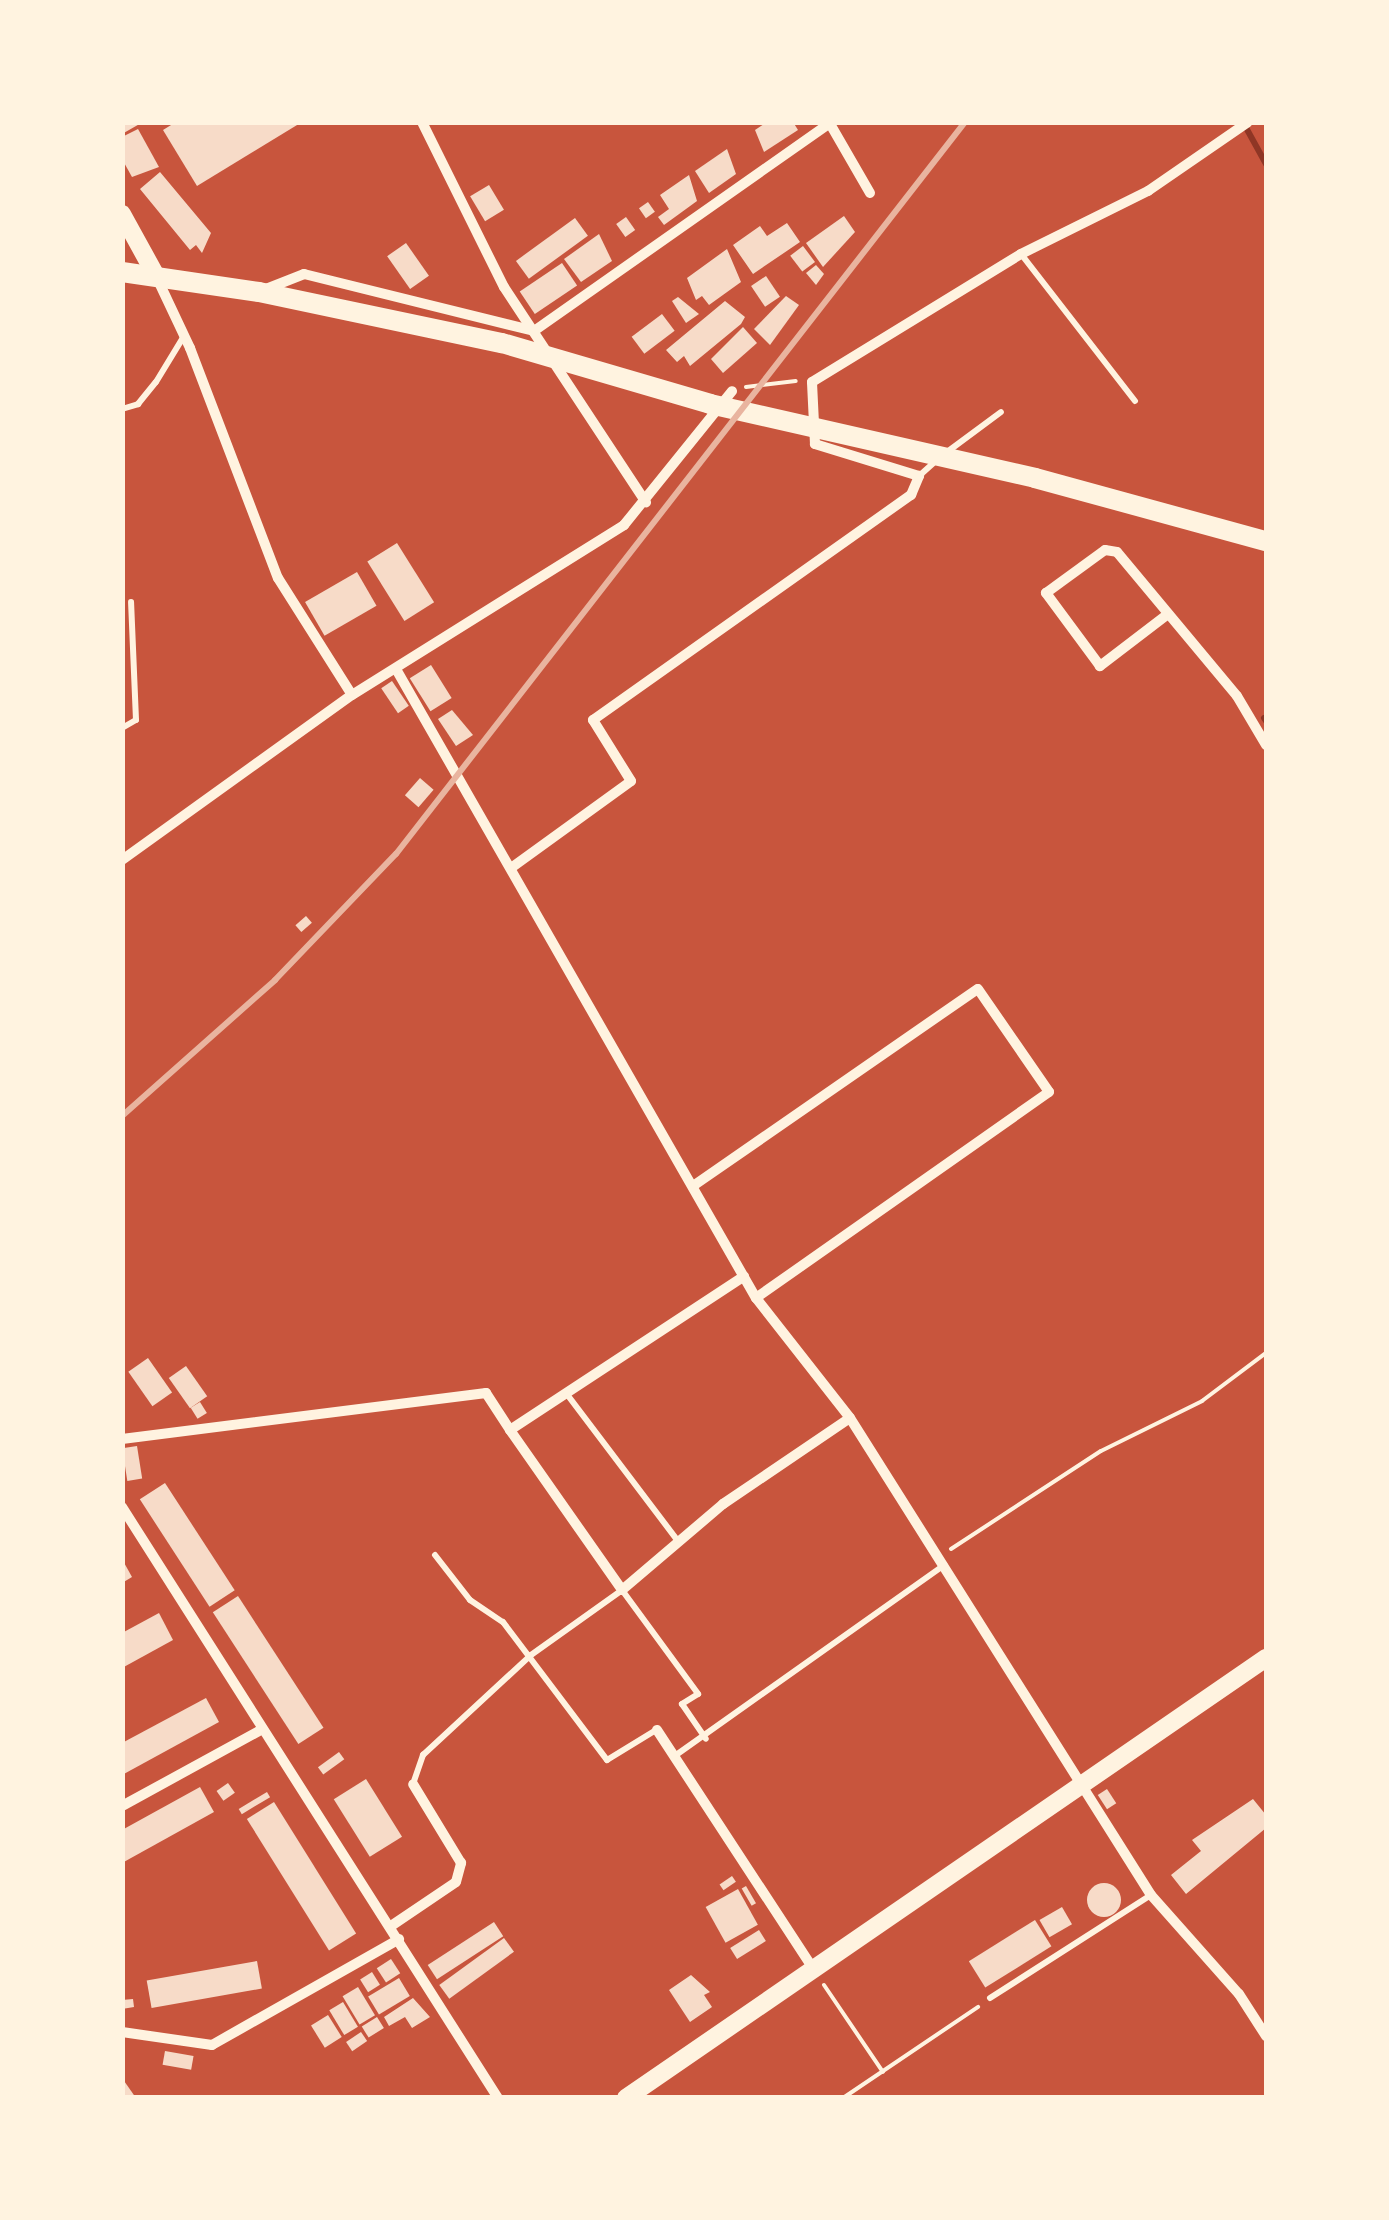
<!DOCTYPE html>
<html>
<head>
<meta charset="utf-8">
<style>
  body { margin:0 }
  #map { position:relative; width:1389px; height:2220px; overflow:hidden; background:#c8553d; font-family:Overpass,sans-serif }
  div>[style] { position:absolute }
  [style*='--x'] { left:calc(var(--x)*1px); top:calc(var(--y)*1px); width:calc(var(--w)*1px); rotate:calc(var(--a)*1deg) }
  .stream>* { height:6px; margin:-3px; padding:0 3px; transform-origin:3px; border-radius:3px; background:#8f3625 }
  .building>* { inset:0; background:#f7dbc8; transform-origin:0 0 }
  .round { border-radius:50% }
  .path>* { height:4px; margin:-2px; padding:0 2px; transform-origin:2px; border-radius:2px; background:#fff3e0 }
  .service>* { height:6px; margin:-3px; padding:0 3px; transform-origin:3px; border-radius:3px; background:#fff3e0 }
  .minor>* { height:10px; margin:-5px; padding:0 5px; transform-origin:5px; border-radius:5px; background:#fff3e0 }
  .primary>* { height:18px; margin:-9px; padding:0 9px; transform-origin:9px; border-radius:9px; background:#fff3e0 }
  .trunk>* { height:20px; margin:-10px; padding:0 10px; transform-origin:10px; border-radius:10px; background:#fff3e0 }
  .rail>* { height:6px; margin:-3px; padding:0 3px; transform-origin:3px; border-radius:3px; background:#e9b49f }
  span { translate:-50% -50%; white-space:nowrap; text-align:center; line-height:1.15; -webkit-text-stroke:8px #fff3e0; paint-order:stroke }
  .frame { position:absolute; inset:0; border:125px solid #fff3e0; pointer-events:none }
</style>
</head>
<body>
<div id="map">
  <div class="stream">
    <i style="--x:1244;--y:124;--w:46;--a:61.2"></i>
    <i style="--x:1264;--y:718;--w:4;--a:56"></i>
  </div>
  <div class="building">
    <i style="clip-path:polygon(122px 122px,143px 122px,122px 134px)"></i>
    <i style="clip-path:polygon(176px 122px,302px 122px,197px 186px,163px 130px)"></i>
    <i style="clip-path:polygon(767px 122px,793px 122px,798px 130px,764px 152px,755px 130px)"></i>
    <i style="clip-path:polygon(138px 129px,159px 167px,132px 177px,122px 159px,122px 137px)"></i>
    <i style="clip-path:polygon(727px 149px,736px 174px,709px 193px,695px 171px)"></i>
    <i style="clip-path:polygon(160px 172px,211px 233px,202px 253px,196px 245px,190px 250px,140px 189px)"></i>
    <i style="clip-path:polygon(689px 175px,697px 201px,664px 225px,658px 217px,669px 209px,660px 195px)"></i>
    <i style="left:489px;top:185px;width:29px;height:22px;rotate:59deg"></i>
    <i style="left:648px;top:202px;width:12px;height:11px;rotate:55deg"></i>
    <i style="clip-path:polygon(844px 216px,855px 232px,823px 267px,806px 243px)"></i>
    <i style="left:626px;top:217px;width:16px;height:12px;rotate:55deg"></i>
    <i style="left:575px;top:218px;width:22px;height:73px;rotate:54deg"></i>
    <i style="clip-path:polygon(787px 223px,800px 242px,753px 274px,733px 245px,760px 226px,767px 236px)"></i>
    <i style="clip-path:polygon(599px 234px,612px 261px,581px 282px,564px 259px)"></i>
    <i style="left:406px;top:243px;width:40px;height:23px;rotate:55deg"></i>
    <i style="left:803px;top:246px;width:20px;height:16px;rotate:53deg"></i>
    <i style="clip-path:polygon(727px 249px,741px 282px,709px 305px,702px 296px,696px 300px,687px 278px)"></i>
    <i style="left:562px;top:263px;width:27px;height:51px;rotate:56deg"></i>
    <i style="clip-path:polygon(816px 265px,824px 274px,816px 285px,806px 273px)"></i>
    <i style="left:766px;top:276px;width:25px;height:18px;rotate:56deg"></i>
    <i style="clip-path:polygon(786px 296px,799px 305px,770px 345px,754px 329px)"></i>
    <i style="clip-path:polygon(678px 297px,699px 314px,686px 323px,672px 301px)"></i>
    <i style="clip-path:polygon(725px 301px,745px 317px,741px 324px,690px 366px,684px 356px,677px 362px,666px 350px)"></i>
    <i style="left:662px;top:314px;width:21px;height:38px;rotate:53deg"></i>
    <i style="clip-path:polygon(743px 327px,757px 343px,723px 373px,711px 359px)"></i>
    <i style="left:397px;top:543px;width:70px;height:35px;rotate:58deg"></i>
    <i style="left:357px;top:572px;width:39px;height:60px;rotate:60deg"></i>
    <i style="left:431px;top:665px;width:39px;height:25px;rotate:58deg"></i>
    <i style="left:392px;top:681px;width:30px;height:13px;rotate:56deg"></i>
    <i style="clip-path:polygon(452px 710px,473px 735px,456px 746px,438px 719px)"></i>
    <i style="left:420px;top:778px;width:18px;height:23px;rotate:41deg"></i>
    <i style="left:306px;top:916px;width:9px;height:14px;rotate:49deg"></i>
    <i style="left:148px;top:1358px;width:42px;height:24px;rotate:55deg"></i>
    <i style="left:186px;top:1366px;width:37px;height:21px;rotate:55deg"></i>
    <i style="left:200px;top:1402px;width:13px;height:11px;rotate:58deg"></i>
    <i style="left:137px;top:1446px;width:33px;height:15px;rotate:81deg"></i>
    <i style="left:165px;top:1483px;width:128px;height:30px;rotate:57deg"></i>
    <i style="clip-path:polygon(122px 1559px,132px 1577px,122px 1583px)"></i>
    <i style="left:238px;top:1596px;width:157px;height:30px;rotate:57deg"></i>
    <i style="clip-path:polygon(159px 1613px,173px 1640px,122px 1668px,122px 1633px)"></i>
    <i style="clip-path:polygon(206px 1698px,219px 1722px,122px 1775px,122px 1743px)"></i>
    <i style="left:339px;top:1752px;width:9px;height:26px;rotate:54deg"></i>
    <i style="left:366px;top:1779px;width:68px;height:38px;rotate:58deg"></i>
    <i style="left:228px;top:1783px;width:12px;height:14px;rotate:55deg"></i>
    <i style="clip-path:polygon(200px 1787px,214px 1812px,122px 1863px,122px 1830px)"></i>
    <i style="left:1107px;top:1789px;width:17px;height:11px;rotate:57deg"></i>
    <i style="left:267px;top:1792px;width:6px;height:33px;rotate:59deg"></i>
    <i style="clip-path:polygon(1253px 1799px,1266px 1815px,1266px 1828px,1186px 1894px,1171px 1875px,1201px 1851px,1192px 1840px)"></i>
    <i style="left:274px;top:1802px;width:155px;height:32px;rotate:58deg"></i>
    <i style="left:732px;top:1876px;width:7px;height:15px;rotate:56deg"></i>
    <i class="round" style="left:1087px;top:1883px;width:34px;height:34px"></i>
    <i style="left:746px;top:1886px;width:20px;height:5px;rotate:60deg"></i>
    <i style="left:738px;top:1889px;width:41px;height:37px;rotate:61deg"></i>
    <i style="left:1062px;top:1907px;width:20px;height:26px;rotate:60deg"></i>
    <i style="left:1035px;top:1920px;width:31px;height:78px;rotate:58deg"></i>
    <i style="left:494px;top:1922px;width:17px;height:79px;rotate:57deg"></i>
    <i style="left:759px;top:1930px;width:13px;height:34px;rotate:58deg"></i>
    <i style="left:504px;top:1938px;width:17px;height:80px;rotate:54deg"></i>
    <i style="left:391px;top:1959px;width:17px;height:17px;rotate:57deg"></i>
    <i style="left:257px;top:1961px;width:28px;height:112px;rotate:80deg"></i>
    <i style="left:372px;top:1972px;width:15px;height:14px;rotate:58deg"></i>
    <i style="clip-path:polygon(691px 1975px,710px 1992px,704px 1995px,712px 2007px,690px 2022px,669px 1990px)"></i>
    <i style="left:399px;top:1978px;width:21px;height:36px;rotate:59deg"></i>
    <i style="left:358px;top:1987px;width:33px;height:18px;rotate:59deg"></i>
    <i style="clip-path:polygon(413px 1998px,430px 2017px,412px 2028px,405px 2017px,389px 2026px,384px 2017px)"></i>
    <i style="clip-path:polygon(133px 1999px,134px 2007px,122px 2009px,122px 2000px)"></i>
    <i style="left:343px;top:2002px;width:29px;height:16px;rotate:59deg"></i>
    <i style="left:328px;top:2015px;width:26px;height:20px;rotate:58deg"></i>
    <i style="left:377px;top:2017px;width:13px;height:18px;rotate:58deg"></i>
    <i style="left:361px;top:2032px;width:11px;height:18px;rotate:56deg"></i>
    <i style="left:165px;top:2051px;width:29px;height:14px;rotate:10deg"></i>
    <i style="clip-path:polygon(122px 2078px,136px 2098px,122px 2098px)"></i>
  </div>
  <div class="path">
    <i style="--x:746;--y:387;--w:50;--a:-6.8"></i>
    <i style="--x:951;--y:1549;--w:179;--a:-33.2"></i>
    <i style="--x:1101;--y:1451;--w:113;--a:-26.3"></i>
    <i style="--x:1202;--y:1401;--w:80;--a:-36.9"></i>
    <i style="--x:824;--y:1985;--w:105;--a:55.9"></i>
    <i style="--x:843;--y:2098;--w:163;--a:-34"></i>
  </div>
  <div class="service">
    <i style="--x:1021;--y:254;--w:186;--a:52.2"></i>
    <i style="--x:122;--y:409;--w:17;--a:-17"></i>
    <i style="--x:138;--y:404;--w:28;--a:-51"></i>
    <i style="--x:156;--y:382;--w:54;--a:-58.7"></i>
    <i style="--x:947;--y:452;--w:67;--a:-36.5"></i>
    <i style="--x:919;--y:476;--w:24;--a:-42"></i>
    <i style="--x:122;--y:728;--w:16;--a:-30"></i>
    <i style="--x:136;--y:720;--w:118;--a:-92.4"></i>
    <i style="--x:566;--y:1393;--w:186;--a:52.9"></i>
    <i style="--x:435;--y:1555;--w:57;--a:52.1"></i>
    <i style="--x:470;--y:1600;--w:40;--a:34"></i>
    <i style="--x:503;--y:1622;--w:173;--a:53"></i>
    <i style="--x:607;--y:1760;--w:57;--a:-31.5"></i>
    <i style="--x:676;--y:1755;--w:329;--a:-35.3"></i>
    <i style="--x:413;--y:1784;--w:31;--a:-71"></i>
    <i style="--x:423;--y:1755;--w:147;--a:-42.8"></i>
    <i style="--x:531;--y:1655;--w:112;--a:-35.5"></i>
    <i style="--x:622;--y:1590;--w:129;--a:53.8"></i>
    <i style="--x:698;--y:1694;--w:19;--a:148"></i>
    <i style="--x:682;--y:1704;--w:42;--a:55.6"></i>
    <i style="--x:990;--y:1998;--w:191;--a:-32.6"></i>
  </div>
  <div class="minor">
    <i style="--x:422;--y:122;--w:184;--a:63.6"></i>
    <i style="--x:504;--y:287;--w:258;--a:56.6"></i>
    <i style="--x:829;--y:122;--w:82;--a:60"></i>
    <i style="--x:156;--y:276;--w:80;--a:64.7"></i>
    <i style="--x:190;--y:348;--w:246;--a:69.1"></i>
    <i style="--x:278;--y:578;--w:138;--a:57.7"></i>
    <i style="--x:266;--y:289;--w:41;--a:-21.5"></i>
    <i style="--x:304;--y:274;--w:237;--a:13.9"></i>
    <i style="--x:534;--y:331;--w:362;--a:-35.1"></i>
    <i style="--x:1168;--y:614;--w:86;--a:142.6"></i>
    <i style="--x:1100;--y:666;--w:91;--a:-126.5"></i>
    <i style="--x:1046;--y:593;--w:73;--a:-36.1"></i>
    <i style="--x:1105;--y:550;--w:12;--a:9"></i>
    <i style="--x:1117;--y:552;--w:187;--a:50.2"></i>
    <i style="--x:1237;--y:696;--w:57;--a:59.4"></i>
    <i style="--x:396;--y:669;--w:725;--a:60.22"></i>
    <i style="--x:756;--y:1298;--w:152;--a:51.9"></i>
    <i style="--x:850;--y:1418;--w:564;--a:57.75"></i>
    <i style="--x:1151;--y:1895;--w:132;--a:48.4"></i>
    <i style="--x:1239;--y:1994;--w:50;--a:57.3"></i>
    <i style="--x:122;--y:860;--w:283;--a:-35.7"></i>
    <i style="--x:352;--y:695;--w:321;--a:-32"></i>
    <i style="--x:624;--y:525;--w:172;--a:-51.1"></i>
    <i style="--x:511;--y:868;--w:148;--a:-35.9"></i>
    <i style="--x:631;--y:781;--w:72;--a:-121.9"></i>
    <i style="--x:593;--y:720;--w:390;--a:-35.3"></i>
    <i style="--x:911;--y:495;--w:21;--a:-67"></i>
    <i style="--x:919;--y:476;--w:109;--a:-162.9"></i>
    <i style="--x:815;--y:444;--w:62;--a:-92.8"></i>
    <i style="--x:812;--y:382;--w:245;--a:-31.5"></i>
    <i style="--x:1021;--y:254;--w:142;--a:-26.4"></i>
    <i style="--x:1148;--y:191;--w:121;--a:-34.6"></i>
    <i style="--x:693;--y:1186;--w:346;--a:-34.7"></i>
    <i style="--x:978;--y:989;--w:125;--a:55.4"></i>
    <i style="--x:1049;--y:1092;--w:358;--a:144.9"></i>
    <i style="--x:510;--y:1430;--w:195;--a:55"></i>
    <i style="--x:622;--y:1590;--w:133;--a:-40.4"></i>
    <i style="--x:723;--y:1504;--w:153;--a:-34.1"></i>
    <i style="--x:122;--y:1439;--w:367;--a:-7.2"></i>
    <i style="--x:486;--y:1393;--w:44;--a:57"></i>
    <i style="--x:510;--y:1430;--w:280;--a:-33.3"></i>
    <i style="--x:122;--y:1507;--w:700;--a:57.54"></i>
    <i style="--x:657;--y:1730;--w:285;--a:56.8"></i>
    <i style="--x:122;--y:1806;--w:158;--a:-28.7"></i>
    <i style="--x:391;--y:1926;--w:78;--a:-34.1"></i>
    <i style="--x:456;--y:1882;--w:20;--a:-75"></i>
    <i style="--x:461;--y:1863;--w:92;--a:-121.3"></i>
    <i style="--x:122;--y:2032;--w:91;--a:8.2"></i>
    <i style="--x:212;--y:2045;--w:215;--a:-29.5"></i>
  </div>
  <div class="primary">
    <i style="--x:122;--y:214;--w:68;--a:61.2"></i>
    <i style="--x:626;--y:2098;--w:777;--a:-34.51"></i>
  </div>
  <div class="trunk">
    <i style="--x:122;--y:272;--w:138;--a:8.3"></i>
    <i style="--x:259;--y:292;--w:248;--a:11.9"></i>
    <i style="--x:502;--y:343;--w:217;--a:16.3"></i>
    <i style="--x:710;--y:404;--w:333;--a:12.8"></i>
    <i style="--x:1035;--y:478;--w:239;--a:15.3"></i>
  </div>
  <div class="rail">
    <i style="--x:122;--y:1116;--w:205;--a:-41.6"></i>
    <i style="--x:275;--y:980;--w:175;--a:-46.2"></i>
    <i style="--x:396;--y:854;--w:927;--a:-52.14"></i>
  </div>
  <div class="frame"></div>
</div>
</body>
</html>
